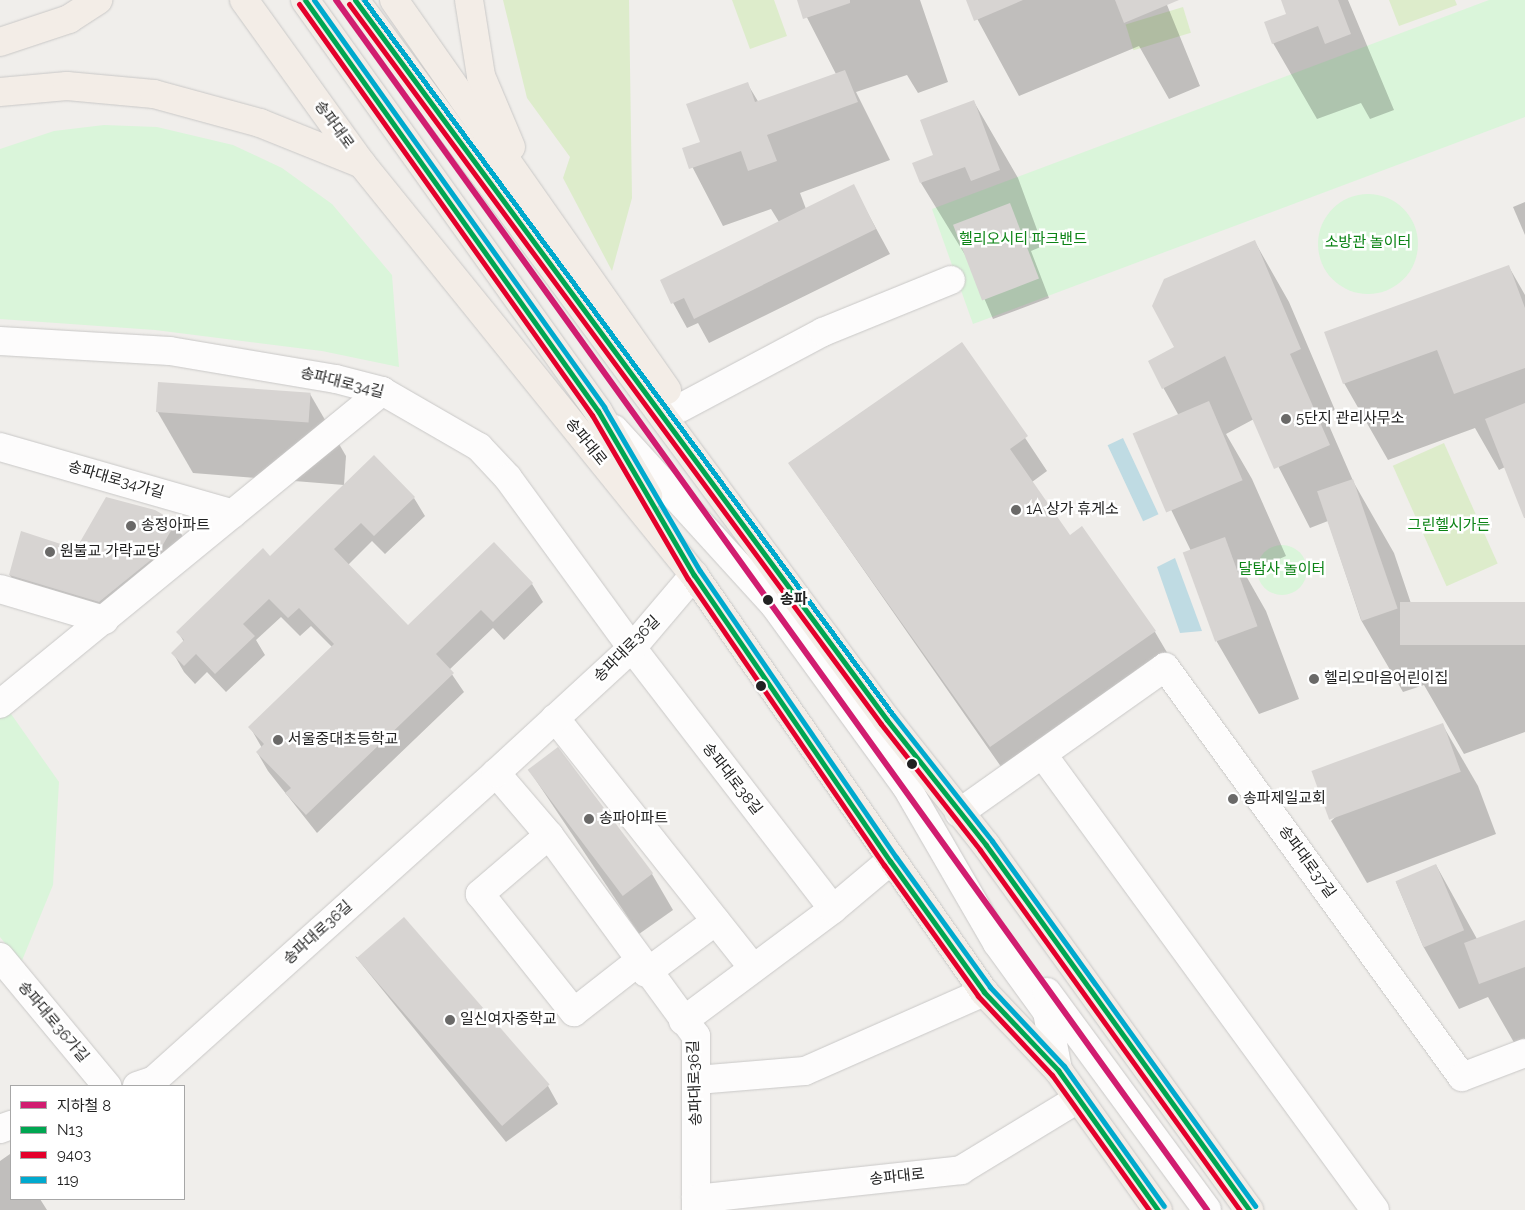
<!DOCTYPE html>
<html>
<head>
<meta charset="utf-8">
<style>
  body { margin:0 }
  #map { position:relative; width:1525px; height:1210px; overflow:hidden; background:#f0eeeb; font-family:Raleway,"Noto Sans KR",sans-serif }
  div>[style] { position:absolute }
  [style*='--x'] { left:calc(var(--x)*1px); top:calc(var(--y)*1px); width:calc(var(--w)*1px); rotate:calc(var(--a)*1deg) }
  .grass>* { inset:0; background:#ddeccb; transform-origin:0 0 }
  .park>* { inset:0; background:#daf5da }
  .round { border-radius:50% }
  .water>* { inset:0; background:#bfdbe3; transform-origin:0 0 }
  .shadow>* { inset:0; background:#0003 }
  .building>* { inset:0; background:#d7d4d2; transform-origin:0 0 }
  .roads { filter:drop-shadow(0 0 1px #c9c8c7) drop-shadow(0 0 1px #c9c8c7) }
  .minor>* { height:28px; margin:-14px; padding:0 14px; transform-origin:14px; border-radius:14px; background:#fdfcfc }
  .major>* { height:28px; margin:-14px; padding:0 14px; transform-origin:14px; border-radius:14px; background:#f3ede7 }
  .bus-1>* { height:5px; margin:-2.5px; padding:0 2.5px; transform-origin:2.5px; border-radius:2.5px; background:#00a651 }
  .bus-2>* { height:5px; margin:-2.5px; padding:0 2.5px; transform-origin:2.5px; border-radius:2.5px; background:#e4002b }
  .bus-3>* { height:5px; margin:-2.5px; padding:0 2.5px; transform-origin:2.5px; border-radius:2.5px; background:#00a9ce }
  .metro-1>* { height:6px; margin:-3px; padding:0 3px; transform-origin:3px; border-radius:3px; background:#d11d70 }
  .dots>* { width:14px; height:14px; translate:-50% -50%; box-sizing:border-box; border:2px solid #fff; border-radius:50% }
  span { translate:-50% -50%; white-space:nowrap; text-align:center; line-height:1.15; -webkit-text-stroke:5px #fff; paint-order:stroke }
  .street-label { font-size:15px; color:#222 }
  .park-label { font-size:15px; color:#0c8416 }
  .poi-label { font-size:15px; color:#222 }
  .left { translate:0 -50%; text-align:left }
  .stop-label { font-size:15px; color:#222; font-weight:700 }
  .legend { position:absolute; left:10px; top:1085px; width:175px; height:115px; box-sizing:border-box; background:#fff; border:1px solid #a7a7a7; margin:0; padding:6px 9px; list-style:none; font-size:15px; color:#222 }
  .legend li { display:flex; align-items:center; gap:10px; height:25px }
  .legend b { width:25px; border:1px solid #a7a7a7 }
</style>
</head>
<body>
<div id="map">
  <div class="grass">
    <i style="clip-path:polygon(503px 0,629px 0,632px 198px,612px 271px,563px 178px,570px 157px,527px 98px)"></i>
    <i style="clip-path:polygon(732px 0,774px 0,787px 36px,750px 49px)"></i>
    <i style="clip-path:polygon(1389px 0,1455px 0,1457px 5px,1399px 26px)"></i>
    <i style="left:1183px;top:7px;width:27px;height:60px;rotate:73deg"></i>
    <i style="left:1444px;top:443px;width:132px;height:56px;rotate:66deg"></i>
  </div>
  <div class="park">
    <i style="clip-path:polygon(1489px 0,1525px 0,1525px 117px,973px 324px,932px 209px)"></i>
    <i style="clip-path:polygon(104px 125px,157px 127px,233px 145px,282px 168px,332px 204px,392px 275px,399px 367px,322px 351px,155px 330px,0 319px,0 149px,54px 131px)"></i>
    <i class="round" style="left:1318px;top:194px;width:100px;height:100px"></i>
    <i class="round" style="left:1257px;top:545px;width:50px;height:50px"></i>
    <i style="clip-path:polygon(9px 711px,59px 782px,53px 885px,21px 963px,0 937px,0 718px)"></i>
  </div>
  <div class="water">
    <i style="left:1123px;top:438px;width:84px;height:17px;rotate:65deg"></i>
    <i style="clip-path:polygon(1175px 558px,1202px 631px,1180px 633px,1157px 567px)"></i>
  </div>
  <div class="shadow">
    <i style="clip-path:polygon(798px 0,920px 0,948px 82px,918px 93px,907px 75px,856px 92px,890px 160px,800px 193px,806px 209px,853px 186px,890px 254px,709px 343px,698px 323px,687px 328px,661px 281px,779px 222px,771px 209px,723px 226px,683px 149px,701px 143px,747px 83px,759px 103px,836px 74px)"></i>
    <i style="clip-path:polygon(967px 0,1165px 0,1200px 86px,1169px 99px,1139px 46px,1019px 96px)"></i>
    <i style="clip-path:polygon(1282px 0,1348px 0,1394px 110px,1370px 119px,1361px 103px,1317px 119px,1273px 43px,1287px 14px)"></i>
    <i style="clip-path:polygon(974px 102px,1018px 178px,1043px 246px,1031px 251px,1049px 298px,993px 319px,967px 258px,921px 183px)"></i>
    <i style="clip-path:polygon(1525px 202px,1525px 235px,1513px 207px)"></i>
    <i style="clip-path:polygon(1255px 242px,1289px 302px,1335px 410px,1324px 414px,1354px 483px,1394px 553px,1423px 639px,1525px 603px,1525px 732px,1464px 754px,1424px 685px,1403px 692px,1361px 620px,1328px 521px,1310px 528px,1254px 419px,1226px 434px,1252px 479px,1286px 556px,1245px 574px,1266px 611px,1299px 699px,1259px 714px,1217px 642px,1191px 551px,1135px 435px,1179px 416px,1149px 362px,1176px 348px)"></i>
    <i style="clip-path:polygon(1509px 267px,1525px 295px,1525px 517px,1505px 467px,1499px 470px,1475px 428px,1388px 460px,1344px 383px)"></i>
    <i style="clip-path:polygon(962px 343px,1047px 471px,1032px 482px,1069px 536px,1155px 632px,1175px 666px,1011px 781px,789px 463px)"></i>
    <i style="clip-path:polygon(310px 394px,346px 456px,344px 485px,193px 473px,157px 411px)"></i>
    <i style="clip-path:polygon(414px 498px,425px 516px,385px 554px,372px 541px,348px 565px,408px 627px,532px 584px,543px 602px,504px 640px,493px 628px,449px 670px,464px 692px,317px 833px,268px 771px,257px 752px,262px 748px,250px 727px,332px 647px,311px 626px,300px 636px,281px 617px,256px 640px,265px 655px,226px 692px,207px 672px,195px 684px,184px 672px,173px 653px,184px 642px,178px 632px,270px 557px)"></i>
    <i style="clip-path:polygon(175px 523px,190px 549px,114px 627px,25px 601px,10px 575px,76px 551px)"></i>
    <i style="clip-path:polygon(1442px 724px,1478px 786px,1496px 834px,1367px 883px,1331px 821px)"></i>
    <i style="clip-path:polygon(558px 749px,652px 874px,673px 910px,639px 934px,529px 770px)"></i>
    <i style="clip-path:polygon(1436px 865px,1477px 939px,1525px 922px,1525px 1042px,1516px 1046px,1488px 997px,1459px 1009px,1423px 946px,1396px 882px)"></i>
    <i style="clip-path:polygon(355px 956px,548px 1086px,558px 1104px,506px 1142px)"></i>
    <i style="clip-path:polygon(10px 1154px,11px 1199px,40px 1199px,47px 1210px,0 1210px,0 1161px)"></i>
  </div>
  <div class="building">
    <i style="clip-path:polygon(797px 0,850px 0,850px 3px,803px 19px)"></i>
    <i style="clip-path:polygon(966px 0,1023px 0,974px 21px)"></i>
    <i style="clip-path:polygon(1115px 0,1179px 0,1124px 23px)"></i>
    <i style="clip-path:polygon(1281px 0,1338px 0,1351px 34px,1325px 44px,1318px 26px,1272px 44px,1264px 22px,1286px 14px)"></i>
    <i style="clip-path:polygon(845px 70px,858px 102px,767px 135px,777px 161px,748px 171px,741px 151px,689px 169px,682px 148px,700px 142px,686px 104px,748px 82px,755px 102px)"></i>
    <i style="clip-path:polygon(974px 100px,1000px 170px,971px 181px,965px 167px,920px 183px,912px 163px,933px 155px,920px 120px)"></i>
    <i style="clip-path:polygon(854px 184px,876px 229px,694px 319px,684px 298px,671px 304px,660px 280px)"></i>
    <i style="left:1010px;top:203px;width:81px;height:61px;rotate:69deg"></i>
    <i style="clip-path:polygon(1255px 240px,1301px 349px,1290px 354px,1330px 445px,1274px 469px,1225px 356px,1162px 389px,1148px 361px,1174px 347px,1152px 306px,1164px 279px)"></i>
    <i style="clip-path:polygon(1509px 265px,1525px 308px,1525px 368px,1454px 394px,1437px 350px,1343px 384px,1324px 332px)"></i>
    <i style="clip-path:polygon(962px 342px,1028px 436px,1010px 449px,1070px 535px,1082px 526px,1156px 631px,990px 747px,788px 463px)"></i>
    <i style="left:158px;top:382px;width:153px;height:30px;rotate:4deg"></i>
    <i style="left:1209px;top:401px;width:86px;height:83px;rotate:67deg"></i>
    <i style="clip-path:polygon(1525px 403px,1525px 518px,1524px 518px,1485px 419px)"></i>
    <i style="clip-path:polygon(374px 455px,415px 497px,374px 536px,361px 523px,334px 549px,408px 625px,494px 542px,533px 583px,493px 622px,481px 610px,436px 654px,454px 673px,306px 815px,285px 793px,291px 788px,256px 752px,264px 744px,248px 727px,334px 644px,299px 608px,288px 618px,269px 599px,243px 624px,255px 636px,215px 674px,196px 654px,184px 666px,171px 653px,184px 640px,176px 632px,263px 548px,270px 556px)"></i>
    <i style="left:1353px;top:479px;width:137px;height:38px;rotate:71deg"></i>
    <i style="clip-path:polygon(106px 497px,155px 510px,176px 522px,157px 555px,99px 602px,9px 575px,21px 531px,76px 549px)"></i>
    <i style="left:1225px;top:537px;width:95px;height:45px;rotate:70deg"></i>
    <i style="left:1525px;top:602px;width:43px;height:125px;rotate:90deg"></i>
    <i style="left:1443px;top:723px;width:52px;height:140px;rotate:70deg"></i>
    <i style="left:558px;top:747px;width:158px;height:38px;rotate:53deg"></i>
    <i style="left:1436px;top:864px;width:72px;height:44px;rotate:67deg"></i>
    <i style="left:404px;top:917px;width:222px;height:63px;rotate:49deg"></i>
    <i style="clip-path:polygon(1525px 920px,1525px 967px,1479px 984px,1464px 943px)"></i>
  </div>
  <div class="roads">
    <div class="minor">
      <i style="--x:0;--y:341;--w:170;--a:3.4"></i>
      <i style="--x:170;--y:351;--w:168;--a:9.6"></i>
      <i style="--x:336;--y:379;--w:48;--a:14.6"></i>
      <i style="--x:382;--y:391;--w:112;--a:30"></i>
      <i style="--x:479;--y:447;--w:42;--a:46.9"></i>
      <i style="--x:508;--y:478;--w:210;--a:53.9"></i>
      <i style="--x:632;--y:648;--w:329;--a:52.4"></i>
      <i style="--x:680;--y:408;--w:162;--a:-28"></i>
      <i style="--x:823;--y:332;--w:138;--a:-22.1"></i>
      <i style="--x:614;--y:429;--w:239;--a:47.7"></i>
      <i style="--x:775;--y:606;--w:223;--a:54"></i>
      <i style="--x:906;--y:786;--w:181;--a:59.9"></i>
      <i style="--x:997;--y:943;--w:85;--a:54.1"></i>
      <i style="--x:1047;--y:1012;--w:59;--a:79.3"></i>
      <i style="--x:0;--y:447;--w:242;--a:16"></i>
      <i style="--x:0;--y:589;--w:109;--a:16.6"></i>
      <i style="--x:0;--y:704;--w:494;--a:-39.3"></i>
      <i style="--x:555;--y:718;--w:319;--a:51.6"></i>
      <i style="--x:1043;--y:755;--w:563;--a:53.88"></i>
      <i style="--x:496;--y:773;--w:82;--a:49.5"></i>
      <i style="--x:549;--y:835;--w:249;--a:53.8"></i>
      <i style="--x:696;--y:1036;--w:174;--a:90"></i>
      <i style="--x:959;--y:813;--w:252;--a:-35.3"></i>
      <i style="--x:1165;--y:667;--w:506;--a:54.08"></i>
      <i style="--x:1462;--y:1077;--w:67;--a:-20.9"></i>
      <i style="--x:549;--y:835;--w:91;--a:139.5"></i>
      <i style="--x:480;--y:894;--w:151;--a:51.5"></i>
      <i style="--x:574;--y:1012;--w:81;--a:-38"></i>
      <i style="--x:0;--y:957;--w:168;--a:50.3"></i>
      <i style="--x:646;--y:973;--w:87;--a:-36.6"></i>
      <i style="--x:1047;--y:992;--w:270;--a:53.7"></i>
      <i style="--x:683;--y:1021;--w:187;--a:-36.7"></i>
      <i style="--x:833;--y:909;--w:75;--a:-40.1"></i>
      <i style="--x:697;--y:1080;--w:108;--a:-4.8"></i>
      <i style="--x:805;--y:1071;--w:196;--a:-23.8"></i>
      <i style="--x:137;--y:1086;--w:18;--a:-19"></i>
      <i style="--x:154;--y:1080;--w:460;--a:-41.9"></i>
      <i style="--x:496;--y:773;--w:185;--a:-42.6"></i>
      <i style="--x:632;--y:648;--w:96;--a:-49.7"></i>
      <i style="--x:0;--y:1129;--w:12;--a:-20"></i>
      <i style="--x:696;--y:1199;--w:267;--a:-6.2"></i>
      <i style="--x:961;--y:1170;--w:137;--a:-31.3"></i>
    </div>
    <div class="major">
      <i style="--x:244;--y:0;--w:202;--a:54.3"></i>
      <i style="--x:362;--y:164;--w:528;--a:51.07"></i>
      <i style="--x:694;--y:575;--w:508;--a:55.18"></i>
      <i style="--x:984;--y:992;--w:108;--a:46.5"></i>
      <i style="--x:1058;--y:1070;--w:172;--a:54.5"></i>
      <i style="--x:305;--y:0;--w:505;--a:54.52"></i>
      <i style="--x:598;--y:411;--w:99;--a:59.5"></i>
      <i style="--x:355;--y:0;--w:895;--a:53.54"></i>
      <i style="--x:887;--y:720;--w:159;--a:51.6"></i>
      <i style="--x:986;--y:845;--w:450;--a:54.2"></i>
      <i style="--x:394;--y:0;--w:476;--a:55"></i>
      <i style="--x:469;--y:0;--w:77;--a:81"></i>
      <i style="--x:481;--y:76;--w:77;--a:67.1"></i>
      <i style="--x:0;--y:42;--w:73;--a:-18.4"></i>
      <i style="--x:69;--y:19;--w:35;--a:-33"></i>
      <i style="--x:0;--y:92;--w:67;--a:-5.1"></i>
      <i style="--x:67;--y:86;--w:87;--a:5.3"></i>
      <i style="--x:154;--y:94;--w:110;--a:15.3"></i>
      <i style="--x:260;--y:123;--w:110;--a:21.9"></i>
    </div>
  </div>
  <div class="bus-1">
    <i style="--x:305;--y:0;--w:505;--a:54.52"></i>
    <i style="--x:598;--y:411;--w:190;--a:59.7"></i>
    <i style="--x:694;--y:575;--w:347;--a:55.6"></i>
    <i style="--x:890;--y:861;--w:161;--a:54.3"></i>
    <i style="--x:984;--y:992;--w:108;--a:46.5"></i>
    <i style="--x:1058;--y:1070;--w:172;--a:54.5"></i>
    <i style="--x:355;--y:0;--w:895;--a:53.54"></i>
    <i style="--x:887;--y:720;--w:159;--a:51.6"></i>
    <i style="--x:986;--y:845;--w:450;--a:54.2"></i>
  </div>
  <div class="bus-2">
    <i style="--x:299;--y:4;--w:505;--a:54.52"></i>
    <i style="--x:592;--y:415;--w:190;--a:59.7"></i>
    <i style="--x:688;--y:579;--w:347;--a:55.6"></i>
    <i style="--x:884;--y:865;--w:161;--a:54.3"></i>
    <i style="--x:978;--y:996;--w:108;--a:46.9"></i>
    <i style="--x:1052;--y:1075;--w:166;--a:54.3"></i>
    <i style="--x:349;--y:4;--w:895;--a:53.54"></i>
    <i style="--x:881;--y:724;--w:160;--a:51.8"></i>
    <i style="--x:980;--y:850;--w:444;--a:54.2"></i>
  </div>
  <div class="bus-3">
    <i style="--x:314;--y:0;--w:500;--a:54.5"></i>
    <i style="--x:604;--y:407;--w:190;--a:59.7"></i>
    <i style="--x:700;--y:571;--w:347;--a:55.6"></i>
    <i style="--x:896;--y:857;--w:160;--a:54.1"></i>
    <i style="--x:990;--y:987;--w:108;--a:46.9"></i>
    <i style="--x:1064;--y:1066;--w:172;--a:54.5"></i>
    <i style="--x:364;--y:0;--w:889;--a:53.5"></i>
    <i style="--x:893;--y:715;--w:160;--a:51.8"></i>
    <i style="--x:992;--y:841;--w:450;--a:54.2"></i>
  </div>
  <div class="metro-1">
    <i style="--x:336;--y:0;--w:1491;--a:54.25"></i>
  </div>
  <div class="dots">
    <i style="left:1286px;top:419px;background:#6a6968"></i>
    <i style="left:1016px;top:510px;background:#6a6968"></i>
    <i style="left:131px;top:526px;background:#6a6968"></i>
    <i style="left:50px;top:552px;background:#6a6968"></i>
    <i style="left:768px;top:600px;background:#222"></i>
    <i style="left:1314px;top:679px;background:#6a6968"></i>
    <i style="left:761px;top:686px;background:#222"></i>
    <i style="left:278px;top:740px;background:#6a6968"></i>
    <i style="left:912px;top:764px;background:#222"></i>
    <i style="left:1233px;top:799px;background:#6a6968"></i>
    <i style="left:589px;top:819px;background:#6a6968"></i>
    <i style="left:450px;top:1020px;background:#6a6968"></i>
  </div>
  <div class="street-label">
    <span style="left:334px;top:125px;rotate:54deg">송파대로</span>
    <span style="left:342px;top:383px;rotate:14deg">송파대로34길</span>
    <span style="left:586px;top:442px;rotate:51deg">송파대로</span>
    <span style="left:116px;top:480px;rotate:16deg">송파대로34가길</span>
    <span style="left:627px;top:649px;rotate:-45deg">송파대로36길</span>
    <span style="left:732px;top:779px;rotate:52deg">송파대로38길</span>
    <span style="left:1307px;top:862px;rotate:54deg">송파대로37길</span>
    <span style="left:318px;top:933px;rotate:-42deg">송파대로36길</span>
    <span style="left:53px;top:1022px;rotate:50deg">송파대로36가길</span>
    <span style="left:695px;top:1083px;rotate:-92deg">송파대로36길</span>
    <span style="left:897px;top:1177px;rotate:-6deg">송파대로</span>
  </div>
  <div class="park-label">
    <span style="left:1023px;top:240px">헬리오시티 파크밴드</span>
    <span style="left:1368px;top:243px">소방관 놀이터</span>
    <span style="left:1449px;top:526px">그린헬시가든</span>
    <span style="left:1282px;top:570px">달탐사 놀이터</span>
  </div>
  <div class="poi-label">
    <span class="left" style="left:1296px;top:419px">5단지 관리사무소</span>
    <span class="left" style="left:1026px;top:510px">1A 상가 휴게소</span>
    <span class="left" style="left:141px;top:526px">송정아파트</span>
    <span class="left" style="left:60px;top:552px">원불교 가락교당</span>
    <span class="left" style="left:1324px;top:679px">헬리오마음어린이집</span>
    <span class="left" style="left:288px;top:740px">서울중대초등학교</span>
    <span class="left" style="left:1243px;top:799px">송파제일교회</span>
    <span class="left" style="left:599px;top:819px">송파아파트</span>
    <span class="left" style="left:460px;top:1020px">일신여자중학교</span>
  </div>
  <div class="stop-label">
    <span class="left" style="left:780px;top:600px">송파</span>
  </div>
  <ul class="legend">
  <li><b style="height:6px;background:#d11d70"></b>지하철 8</li>
  <li><b style="height:6px;background:#00a651"></b>N13</li>
  <li><b style="height:6px;background:#e4002b"></b>9403</li>
  <li><b style="height:6px;background:#00a9ce"></b>119</li>
  </ul>
</div>
</body>
</html>
